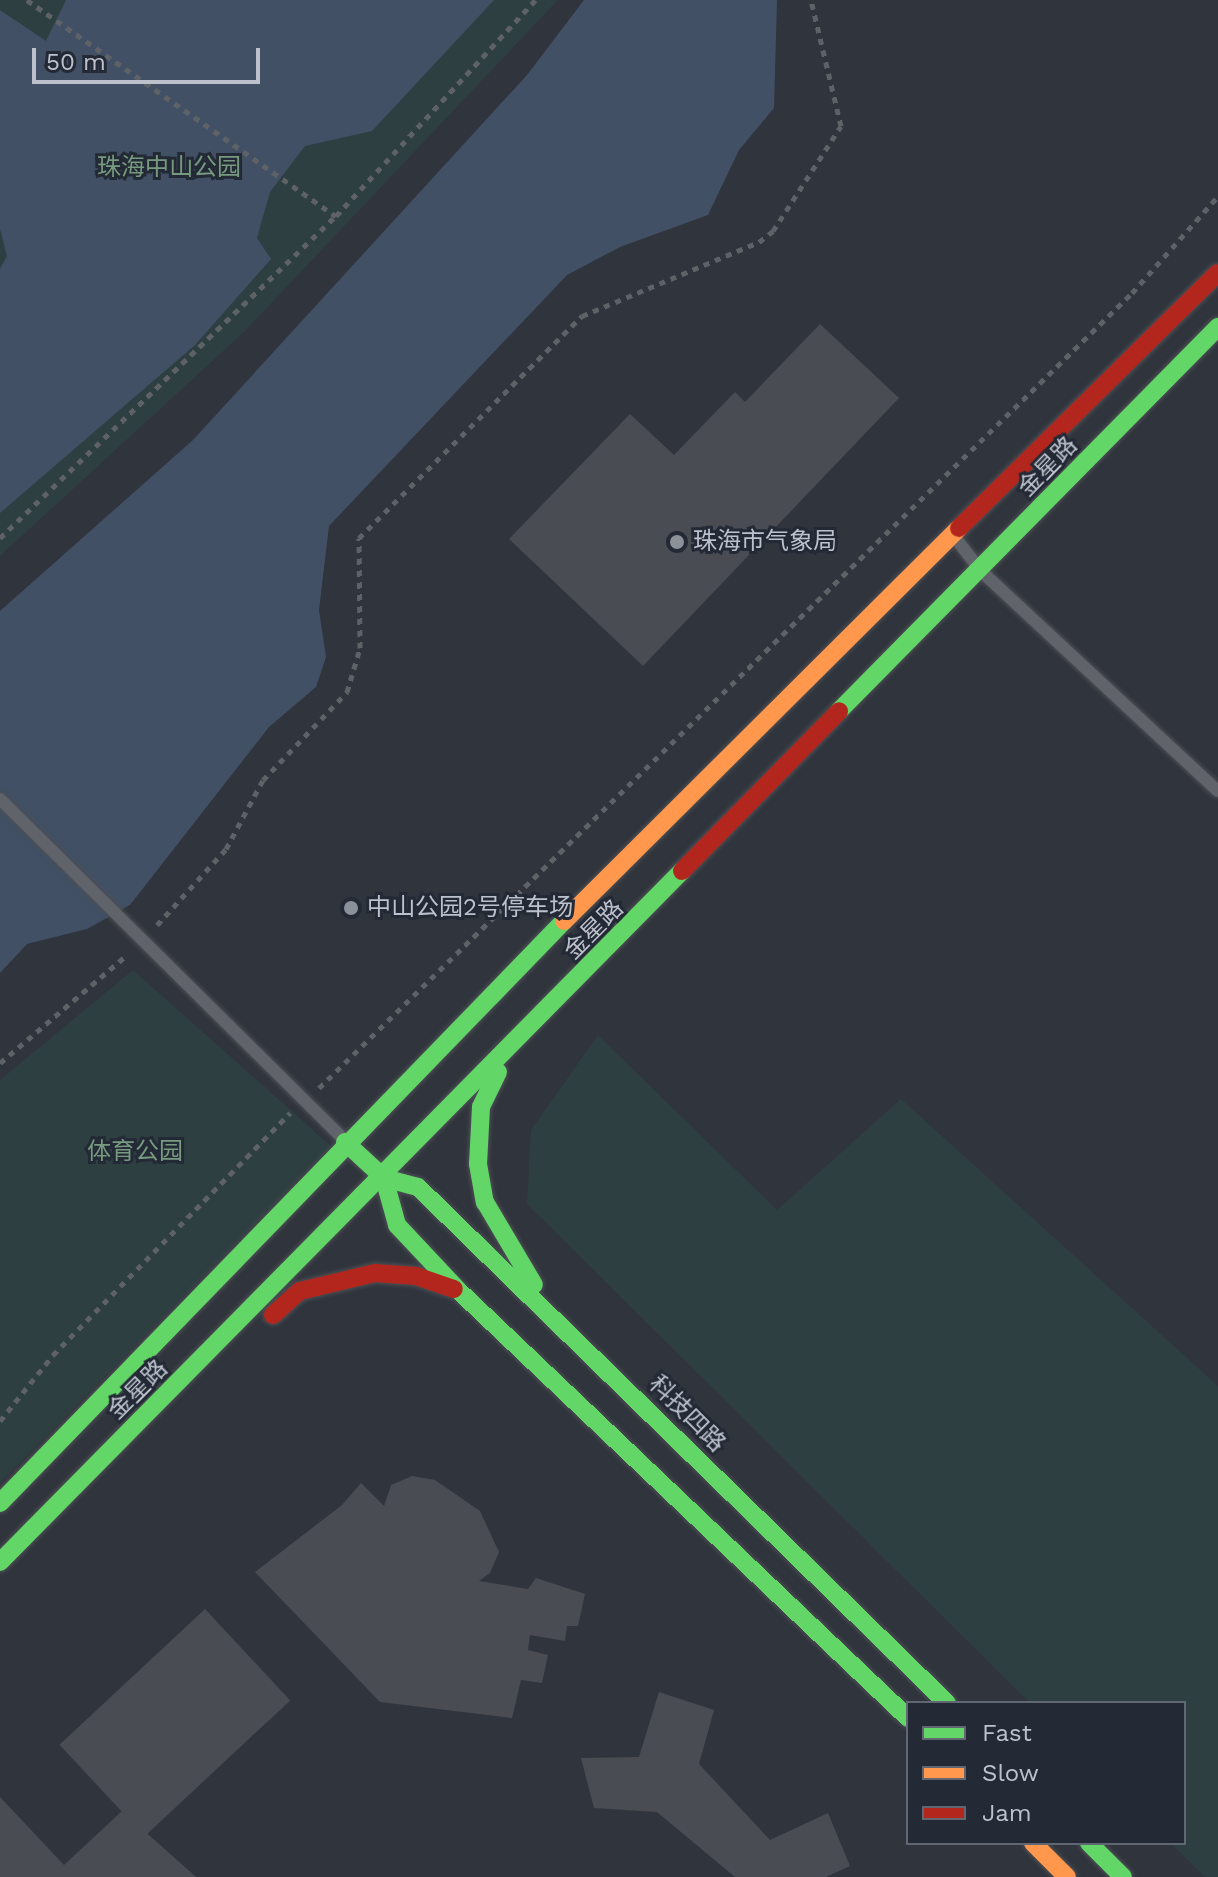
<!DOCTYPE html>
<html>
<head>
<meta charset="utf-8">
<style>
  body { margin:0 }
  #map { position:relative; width:1218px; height:1877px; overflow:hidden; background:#30343c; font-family:"Work Sans","Noto Sans SC",sans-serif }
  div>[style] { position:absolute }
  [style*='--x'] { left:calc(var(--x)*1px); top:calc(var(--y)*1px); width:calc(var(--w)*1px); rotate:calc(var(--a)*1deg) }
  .green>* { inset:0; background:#2e3f42 }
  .water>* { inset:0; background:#425065 }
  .building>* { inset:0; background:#494d53; transform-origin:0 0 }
  .path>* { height:5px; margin-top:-2.5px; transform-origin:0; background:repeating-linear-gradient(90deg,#5e6267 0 6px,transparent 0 12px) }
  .roads { filter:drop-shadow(0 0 2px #4c4f54) drop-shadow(0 0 2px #4c4f54) }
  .lane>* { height:12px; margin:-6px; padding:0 6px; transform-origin:6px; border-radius:6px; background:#60636a }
  .fast>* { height:18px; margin:-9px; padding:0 9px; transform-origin:9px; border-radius:9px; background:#63d668 }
  .slow>* { height:18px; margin:-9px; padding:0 9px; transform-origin:9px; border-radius:9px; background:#ff974d }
  .jam>* { height:18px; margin:-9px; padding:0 9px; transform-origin:9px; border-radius:9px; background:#b3261e }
  .dots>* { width:22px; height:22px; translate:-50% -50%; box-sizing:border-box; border:4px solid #232a36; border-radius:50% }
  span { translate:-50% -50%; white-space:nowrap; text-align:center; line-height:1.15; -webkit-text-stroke:6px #232a36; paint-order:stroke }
  .park-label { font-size:24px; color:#76997f }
  .street-label { font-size:24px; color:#bcc1cb }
  .poi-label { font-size:24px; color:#bcc1cb }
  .left { translate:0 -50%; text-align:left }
  .legend { position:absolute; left:906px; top:1701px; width:280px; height:144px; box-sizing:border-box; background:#232a36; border:2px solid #606672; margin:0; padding:10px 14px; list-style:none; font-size:24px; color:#bcc1cb }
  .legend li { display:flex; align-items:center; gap:16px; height:40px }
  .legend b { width:40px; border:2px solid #606672 }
  .scale { position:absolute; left:32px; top:48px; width:228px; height:36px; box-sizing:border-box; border:4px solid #bcc1cb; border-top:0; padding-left:10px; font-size:24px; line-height:28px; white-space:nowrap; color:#bcc1cb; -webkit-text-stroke:6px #232a36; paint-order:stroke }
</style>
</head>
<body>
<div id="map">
  <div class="green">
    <i style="clip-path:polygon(0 0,558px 0,244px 332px,0 556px)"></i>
    <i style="clip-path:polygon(133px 970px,331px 1146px,0 1483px,0 1080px)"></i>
    <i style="clip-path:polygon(598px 1035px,777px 1210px,901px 1099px,1218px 1386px,1218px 1877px,1205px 1877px,1171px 1843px,1184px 1843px,1184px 1703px,1030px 1703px,527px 1204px,531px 1130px)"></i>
  </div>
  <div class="water">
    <i style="clip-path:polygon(66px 0,494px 0,372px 131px,305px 146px,270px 192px,257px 238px,271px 259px,195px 345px,0 513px,0 269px,7px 256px,0 229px,0 10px,46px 41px)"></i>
    <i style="clip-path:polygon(584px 0,777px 0,774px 108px,739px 150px,708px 215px,620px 247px,567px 275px,329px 526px,319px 610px,326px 657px,316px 687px,269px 727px,130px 905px,87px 929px,27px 944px,0 973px,0 611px,193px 440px,527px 75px)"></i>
  </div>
  <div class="building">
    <i style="clip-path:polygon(820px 324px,899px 398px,643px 666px,509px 539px,630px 414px,674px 455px,735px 392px,745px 402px)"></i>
    <i style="clip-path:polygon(412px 1476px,435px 1480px,480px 1511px,499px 1552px,490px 1573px,479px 1581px,528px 1589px,536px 1578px,585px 1594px,578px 1626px,567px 1626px,565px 1641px,530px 1635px,528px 1650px,548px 1655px,542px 1683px,521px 1680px,512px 1718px,380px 1702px,255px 1572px,342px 1505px,361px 1483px,384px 1506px,391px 1485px)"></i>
    <i style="left:205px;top:1609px;width:125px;height:199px;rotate:47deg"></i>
    <i style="clip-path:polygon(659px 1692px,714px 1710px,699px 1764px,770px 1840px,828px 1813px,850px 1866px,826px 1877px,735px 1877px,657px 1812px,594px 1808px,581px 1758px,639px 1757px)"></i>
    <i style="clip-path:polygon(0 1797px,64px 1865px,122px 1811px,196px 1877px,0 1877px)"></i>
  </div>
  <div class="path">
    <i style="--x:27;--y:0;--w:377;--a:35"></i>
    <i style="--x:0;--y:538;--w:465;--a:-43.8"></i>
    <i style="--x:336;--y:216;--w:294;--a:-47.3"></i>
    <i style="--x:157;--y:925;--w:103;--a:-47.8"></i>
    <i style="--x:226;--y:849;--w:78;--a:-61.8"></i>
    <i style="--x:263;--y:780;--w:122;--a:-46.3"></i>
    <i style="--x:347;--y:692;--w:46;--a:-73.5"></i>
    <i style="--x:360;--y:648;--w:110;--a:-90.5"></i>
    <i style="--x:359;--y:538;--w:315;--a:-44.9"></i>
    <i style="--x:582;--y:316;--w:192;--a:-22.7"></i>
    <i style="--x:759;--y:242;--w:18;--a:-38"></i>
    <i style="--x:773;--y:231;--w:125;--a:-57.1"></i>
    <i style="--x:841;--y:126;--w:130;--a:-103.4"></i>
    <i style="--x:0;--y:1063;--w:167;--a:-40.4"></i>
    <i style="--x:319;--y:1088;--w:1137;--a:-44.36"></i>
    <i style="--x:1132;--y:293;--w:130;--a:-48.4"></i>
    <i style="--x:0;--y:1421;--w:85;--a:-51.2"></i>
    <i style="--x:53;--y:1355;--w:339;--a:-45.6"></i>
  </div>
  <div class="roads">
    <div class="lane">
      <i style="--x:953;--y:535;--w:46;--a:52.1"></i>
      <i style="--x:981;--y:571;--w:323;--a:42.9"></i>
      <i style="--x:0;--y:799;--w:484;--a:44.7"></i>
    </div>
    <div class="fast">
      <i style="--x:839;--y:711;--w:540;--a:-45.38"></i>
      <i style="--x:498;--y:1072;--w:39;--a:116"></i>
      <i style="--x:481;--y:1107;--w:57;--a:93"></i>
      <i style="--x:478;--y:1164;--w:39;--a:80"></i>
      <i style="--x:485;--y:1202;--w:96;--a:59.4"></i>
      <i style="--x:345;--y:1142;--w:53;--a:42.7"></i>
      <i style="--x:384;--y:1178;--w:35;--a:15"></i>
      <i style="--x:418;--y:1187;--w:739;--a:44.29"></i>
      <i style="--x:384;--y:1178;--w:49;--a:74.5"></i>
      <i style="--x:397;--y:1225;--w:89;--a:46.8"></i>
      <i style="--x:458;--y:1290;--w:621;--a:43.56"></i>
      <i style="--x:0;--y:1503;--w:810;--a:-45.9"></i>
      <i style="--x:0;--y:1562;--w:971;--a:-45.38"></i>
      <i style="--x:1089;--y:1843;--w:48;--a:45"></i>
    </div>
    <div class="slow">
      <i style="--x:564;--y:921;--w:557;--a:-44.85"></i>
      <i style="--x:1033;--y:1843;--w:48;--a:45"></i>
    </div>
    <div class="jam">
      <i style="--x:959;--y:528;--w:363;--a:-44.6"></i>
      <i style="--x:682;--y:871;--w:224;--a:-45.5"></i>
      <i style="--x:273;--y:1315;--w:36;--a:-42"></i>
      <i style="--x:300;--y:1291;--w:77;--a:-13.5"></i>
      <i style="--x:375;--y:1273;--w:41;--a:4.2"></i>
      <i style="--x:416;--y:1276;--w:40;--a:18.9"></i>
    </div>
  </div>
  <div class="dots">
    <i style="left:677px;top:542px;background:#8b9099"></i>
    <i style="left:351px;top:908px;background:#8b9099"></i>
  </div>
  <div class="park-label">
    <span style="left:169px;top:168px">珠海中山公园</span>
    <span style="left:135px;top:1152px">体育公园</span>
  </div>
  <div class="street-label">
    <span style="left:1048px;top:467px;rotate:-46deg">金星路</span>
    <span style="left:594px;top:930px;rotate:-45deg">金星路</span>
    <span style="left:138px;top:1390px;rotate:-45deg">金星路</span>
    <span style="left:687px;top:1414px;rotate:45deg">科技四路</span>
  </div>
  <div class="poi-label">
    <span class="left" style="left:693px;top:542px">珠海市气象局</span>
    <span class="left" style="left:367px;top:908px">中山公园2号停车场</span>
  </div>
  <ul class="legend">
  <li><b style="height:10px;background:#63d668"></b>Fast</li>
  <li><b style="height:10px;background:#ff974d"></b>Slow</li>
  <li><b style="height:10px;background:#b3261e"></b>Jam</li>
  </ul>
  <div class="scale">50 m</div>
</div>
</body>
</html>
